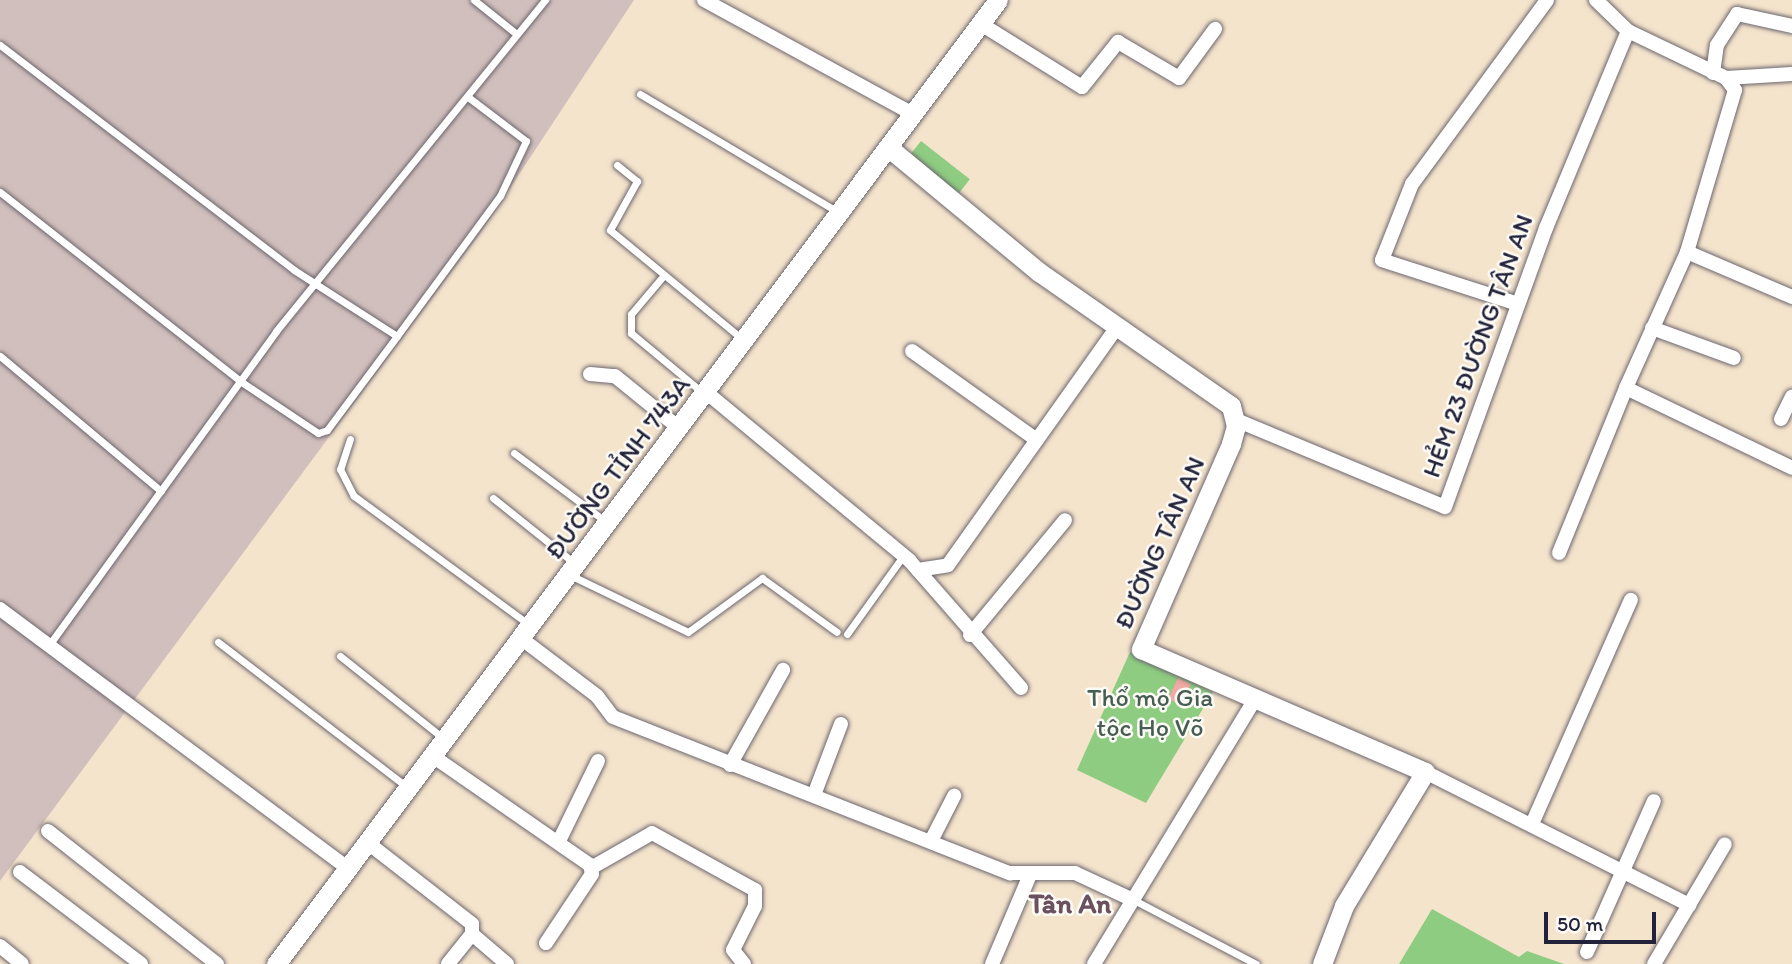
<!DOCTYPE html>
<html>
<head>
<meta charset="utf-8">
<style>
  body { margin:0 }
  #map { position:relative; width:1792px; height:964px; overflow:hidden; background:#f5e4cc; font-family:Itim,sans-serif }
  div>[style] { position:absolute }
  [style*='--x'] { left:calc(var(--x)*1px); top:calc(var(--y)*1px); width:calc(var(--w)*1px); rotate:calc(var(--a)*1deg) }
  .industrial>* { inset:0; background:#d1bfbd }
  .green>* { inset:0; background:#8ecc81; transform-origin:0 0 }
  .building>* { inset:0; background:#f2a8a3; transform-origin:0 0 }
  .roads { filter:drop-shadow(0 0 2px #6c666e) drop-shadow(0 0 2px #6c666e) }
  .lane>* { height:7px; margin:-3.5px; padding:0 3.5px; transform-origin:3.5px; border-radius:3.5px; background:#fff }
  .street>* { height:14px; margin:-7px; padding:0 7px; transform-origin:7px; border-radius:7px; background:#fff }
  .secondary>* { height:19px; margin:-9.5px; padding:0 9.5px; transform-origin:9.5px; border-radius:9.5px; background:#fff }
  span { translate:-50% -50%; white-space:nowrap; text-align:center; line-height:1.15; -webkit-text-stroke:5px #fdfcf7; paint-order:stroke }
  .street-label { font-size:26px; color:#22223b }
  .park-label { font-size:26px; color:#485e54 }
  .neighbourhood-label { font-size:28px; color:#6b515f; font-weight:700 }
  .scale { position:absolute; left:1544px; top:912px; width:112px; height:32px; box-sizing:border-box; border:4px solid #22223b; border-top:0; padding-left:9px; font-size:21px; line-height:24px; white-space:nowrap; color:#22223b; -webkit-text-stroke:5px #fdfcf7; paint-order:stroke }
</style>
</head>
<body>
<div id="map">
  <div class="industrial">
    <i style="clip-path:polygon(0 0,634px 0,481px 232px,0 881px)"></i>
  </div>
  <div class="green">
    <i style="left:921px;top:141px;width:62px;height:21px;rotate:38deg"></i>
    <i style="clip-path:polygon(1130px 652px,1213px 692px,1146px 803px,1077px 770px)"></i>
    <i style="clip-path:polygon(1432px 909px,1519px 957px,1527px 951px,1564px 964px,1399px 964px)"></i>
  </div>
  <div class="building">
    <i style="left:1178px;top:678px;width:14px;height:23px;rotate:25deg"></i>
  </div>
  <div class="roads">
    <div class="lane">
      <i style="--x:474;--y:0;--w:51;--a:38.7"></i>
      <i style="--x:0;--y:45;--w:370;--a:37.4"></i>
      <i style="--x:294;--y:270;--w:122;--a:32.7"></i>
      <i style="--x:397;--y:336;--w:174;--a:-53.7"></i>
      <i style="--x:500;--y:196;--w:61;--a:-64.7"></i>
      <i style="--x:526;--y:141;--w:73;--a:-142.8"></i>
      <i style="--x:640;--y:94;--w:228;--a:30.8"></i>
      <i style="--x:617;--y:165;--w:26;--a:39"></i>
      <i style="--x:637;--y:181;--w:56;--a:118.9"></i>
      <i style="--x:610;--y:230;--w:170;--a:39.5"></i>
      <i style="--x:0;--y:192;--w:305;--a:38.2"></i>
      <i style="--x:240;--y:381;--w:94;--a:33.7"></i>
      <i style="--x:318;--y:433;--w:9;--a:-18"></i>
      <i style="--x:327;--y:430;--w:117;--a:-53.3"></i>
      <i style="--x:664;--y:275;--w:51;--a:130.2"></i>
      <i style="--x:631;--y:314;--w:19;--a:90"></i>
      <i style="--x:631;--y:333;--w:94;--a:39.8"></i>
      <i style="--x:0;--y:356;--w:210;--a:40"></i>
      <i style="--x:350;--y:439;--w:32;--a:108"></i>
      <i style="--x:340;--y:469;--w:30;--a:63"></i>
      <i style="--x:354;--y:496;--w:216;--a:36.3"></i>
      <i style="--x:514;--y:453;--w:114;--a:36.8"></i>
      <i style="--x:493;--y:498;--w:104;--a:38.7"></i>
      <i style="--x:570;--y:575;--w:131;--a:25.8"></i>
      <i style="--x:688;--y:632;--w:92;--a:-36.1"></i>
      <i style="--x:762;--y:578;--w:92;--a:35.8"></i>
      <i style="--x:847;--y:634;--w:96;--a:-54.3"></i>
      <i style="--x:218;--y:642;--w:237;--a:37.5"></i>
      <i style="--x:49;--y:645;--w:387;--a:-54.1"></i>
      <i style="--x:276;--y:331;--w:427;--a:-50.9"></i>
      <i style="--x:340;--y:656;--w:132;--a:38.5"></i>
      <i style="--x:1132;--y:899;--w:140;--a:27.7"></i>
    </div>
    <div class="street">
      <i style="--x:704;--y:0;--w:238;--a:28.6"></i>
      <i style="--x:1596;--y:0;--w:45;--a:44.1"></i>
      <i style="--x:1628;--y:31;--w:109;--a:25.6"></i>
      <i style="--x:1726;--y:78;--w:15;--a:53"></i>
      <i style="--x:1735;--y:90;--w:169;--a:106.5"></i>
      <i style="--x:1687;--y:252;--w:149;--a:114.2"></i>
      <i style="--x:1626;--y:388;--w:184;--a:25.7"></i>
      <i style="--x:981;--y:24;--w:119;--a:32"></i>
      <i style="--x:1082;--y:87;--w:58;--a:-51.3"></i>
      <i style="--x:1118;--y:42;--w:71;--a:30.5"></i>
      <i style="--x:1179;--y:78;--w:61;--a:-53.7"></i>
      <i style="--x:1713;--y:73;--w:28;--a:-82"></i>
      <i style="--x:1717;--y:45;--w:37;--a:-57"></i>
      <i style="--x:1737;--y:14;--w:56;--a:12.3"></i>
      <i style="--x:1726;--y:78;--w:66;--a:-3.5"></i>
      <i style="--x:1687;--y:252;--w:114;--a:23.2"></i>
      <i style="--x:1518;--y:304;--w:143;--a:-162.1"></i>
      <i style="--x:1382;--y:260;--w:82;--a:-68.5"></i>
      <i style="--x:1412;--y:184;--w:228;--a:-53.7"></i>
      <i style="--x:1652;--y:328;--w:87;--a:20.1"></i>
      <i style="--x:912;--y:351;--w:153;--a:35.5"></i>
      <i style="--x:590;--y:374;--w:25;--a:5"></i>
      <i style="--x:615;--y:376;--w:82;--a:39.1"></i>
      <i style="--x:706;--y:392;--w:264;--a:39.6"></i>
      <i style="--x:909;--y:560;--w:170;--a:48.8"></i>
      <i style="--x:1781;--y:419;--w:25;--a:-64"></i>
      <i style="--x:1236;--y:420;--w:226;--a:22.6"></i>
      <i style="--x:1445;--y:507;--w:297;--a:-70.1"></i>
      <i style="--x:1546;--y:228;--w:213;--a:-67.4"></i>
      <i style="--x:1559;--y:553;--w:178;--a:-67.9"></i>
      <i style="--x:918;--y:570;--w:30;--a:-9"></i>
      <i style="--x:948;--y:565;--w:293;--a:-54.6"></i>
      <i style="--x:0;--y:609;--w:434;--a:36.7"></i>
      <i style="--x:970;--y:635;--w:149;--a:-50.4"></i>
      <i style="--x:522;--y:639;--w:94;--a:37.2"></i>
      <i style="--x:597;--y:696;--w:26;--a:53"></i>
      <i style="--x:613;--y:717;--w:427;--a:21.5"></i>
      <i style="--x:1010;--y:873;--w:65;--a:0"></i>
      <i style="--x:1075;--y:873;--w:62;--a:24.9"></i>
      <i style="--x:434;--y:757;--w:190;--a:34.7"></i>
      <i style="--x:590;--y:865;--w:9;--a:77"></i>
      <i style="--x:592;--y:874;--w:83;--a:123.7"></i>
      <i style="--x:730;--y:765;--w:109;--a:-60.8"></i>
      <i style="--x:1425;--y:772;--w:296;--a:26.7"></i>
      <i style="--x:814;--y:795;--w:76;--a:-69.2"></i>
      <i style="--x:1532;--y:824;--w:245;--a:-66.2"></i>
      <i style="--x:48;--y:831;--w:215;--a:38.2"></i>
      <i style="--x:559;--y:841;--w:89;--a:-64"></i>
      <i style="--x:931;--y:841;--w:51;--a:-62.9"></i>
      <i style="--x:368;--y:843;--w:132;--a:37.9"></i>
      <i style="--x:472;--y:924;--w:10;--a:90"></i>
      <i style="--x:472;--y:934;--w:38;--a:129"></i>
      <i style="--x:591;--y:868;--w:70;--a:-29.8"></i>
      <i style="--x:652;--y:833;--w:118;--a:29"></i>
      <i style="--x:755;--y:890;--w:16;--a:90"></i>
      <i style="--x:755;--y:906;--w:49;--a:116.6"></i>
      <i style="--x:733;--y:950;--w:18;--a:52"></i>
      <i style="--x:20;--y:872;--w:152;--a:37.2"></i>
      <i style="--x:472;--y:934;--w:46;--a:40.6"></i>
      <i style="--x:0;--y:946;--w:28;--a:39"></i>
      <i style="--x:1587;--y:952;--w:165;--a:-66.1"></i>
      <i style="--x:992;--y:964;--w:97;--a:-66.9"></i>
      <i style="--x:1094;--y:964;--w:310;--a:-58.7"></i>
      <i style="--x:1654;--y:964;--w:139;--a:-59.4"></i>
    </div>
    <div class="secondary">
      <i style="--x:889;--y:148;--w:195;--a:39.6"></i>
      <i style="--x:1039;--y:272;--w:234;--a:34.9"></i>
      <i style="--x:1231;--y:406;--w:21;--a:76"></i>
      <i style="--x:1236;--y:426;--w:19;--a:106"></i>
      <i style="--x:1231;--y:444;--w:224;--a:113.7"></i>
      <i style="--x:1141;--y:649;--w:309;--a:23.4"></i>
      <i style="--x:1425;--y:772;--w:157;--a:121.2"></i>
      <i style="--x:1344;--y:906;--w:62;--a:110.8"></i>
      <i style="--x:276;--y:964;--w:1204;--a:-53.17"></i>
    </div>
  </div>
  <div class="street-label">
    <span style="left:1478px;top:346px;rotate:-70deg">HẺM 23 ĐƯỜNG TÂN AN</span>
    <span style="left:618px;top:468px;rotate:-53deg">ĐƯỜNG TỈNH 743A</span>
    <span style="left:1160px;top:543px;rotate:-66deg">ĐƯỜNG TÂN AN</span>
  </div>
  <div class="park-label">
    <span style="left:1150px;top:713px">Thổ mộ Gia<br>tộc Họ Võ</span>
  </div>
  <div class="neighbourhood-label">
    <span style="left:1070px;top:903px">Tân An</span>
  </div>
  <div class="scale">50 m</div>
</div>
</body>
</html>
